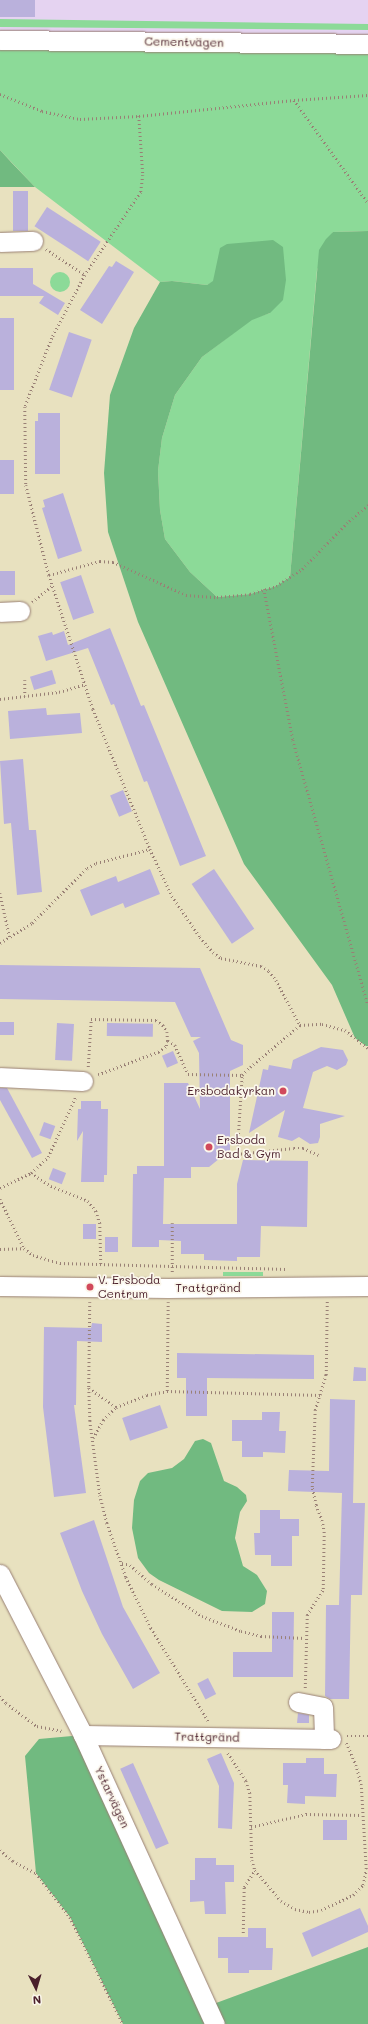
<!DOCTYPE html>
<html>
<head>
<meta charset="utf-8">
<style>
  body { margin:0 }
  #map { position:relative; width:368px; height:2024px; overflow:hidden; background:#e8e1bf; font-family:Mali,sans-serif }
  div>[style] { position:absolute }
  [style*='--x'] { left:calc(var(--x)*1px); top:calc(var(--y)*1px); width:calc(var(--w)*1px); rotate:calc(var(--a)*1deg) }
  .built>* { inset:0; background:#e5d3f1 }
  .green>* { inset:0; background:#8cda98; transform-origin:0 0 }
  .round { border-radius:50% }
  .forest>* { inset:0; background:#71ba80 }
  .building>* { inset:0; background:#bab1dc; transform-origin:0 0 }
  .path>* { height:2.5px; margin-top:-1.25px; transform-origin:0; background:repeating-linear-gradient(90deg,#998075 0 1px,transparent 0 4px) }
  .roads { filter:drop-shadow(0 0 1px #998075) drop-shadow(0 0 1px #998075) }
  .minor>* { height:19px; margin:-9.5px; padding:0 9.5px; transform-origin:9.5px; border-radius:9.5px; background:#fff }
  .dots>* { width:11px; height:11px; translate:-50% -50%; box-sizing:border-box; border:2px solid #fbf7ec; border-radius:50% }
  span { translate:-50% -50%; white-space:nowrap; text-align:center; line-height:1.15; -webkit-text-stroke:3.5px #fbf7ec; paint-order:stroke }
  .street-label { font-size:12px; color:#4a1f2b }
  .poi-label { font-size:12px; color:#4a1f2b }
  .right { translate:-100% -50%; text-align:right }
  .left { translate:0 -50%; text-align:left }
  .north { position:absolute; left:16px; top:1968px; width:40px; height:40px; -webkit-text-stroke:3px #fbf7ec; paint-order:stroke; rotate:175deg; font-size:11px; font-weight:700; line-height:16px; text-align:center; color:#4a1f2b }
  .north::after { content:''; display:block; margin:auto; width:14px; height:18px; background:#4a1f2b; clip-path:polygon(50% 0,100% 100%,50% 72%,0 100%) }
</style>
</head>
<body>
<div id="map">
  <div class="built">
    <i style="clip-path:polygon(0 0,368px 0,368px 40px,0 33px)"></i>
  </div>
  <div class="green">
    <i style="clip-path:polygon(0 19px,368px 24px,368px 30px,0 27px)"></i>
    <i style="clip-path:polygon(0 50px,368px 50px,368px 231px,333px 232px,317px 270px,290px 577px,276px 586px,250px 594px,217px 597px,190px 572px,165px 539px,160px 510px,158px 471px,162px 438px,175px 395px,202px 357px,252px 319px,270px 313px,213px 282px,207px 285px,172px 281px,160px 282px,35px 187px,0 150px)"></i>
    <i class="round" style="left:50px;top:272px;width:20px;height:20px"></i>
    <i style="left:223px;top:1272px;width:40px;height:4px"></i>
  </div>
  <div class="forest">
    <i style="clip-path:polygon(0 150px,11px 162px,35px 187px,0 187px)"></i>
    <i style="clip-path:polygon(368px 231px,368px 1046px,366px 1046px,355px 1038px,332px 985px,244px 864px,138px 622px,108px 532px,104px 473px,110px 395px,134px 328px,160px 282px,172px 281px,207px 285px,213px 281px,220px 248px,227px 244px,273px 240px,283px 247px,286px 280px,283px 300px,270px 313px,252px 320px,202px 357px,175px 395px,162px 438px,158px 471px,160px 510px,165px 539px,190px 572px,217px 597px,250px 594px,276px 586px,290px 577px,319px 250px,326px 239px,333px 232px)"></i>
    <i style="clip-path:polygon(203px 1439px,211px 1443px,224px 1481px,237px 1487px,246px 1495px,247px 1501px,240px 1512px,235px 1538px,243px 1566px,257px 1575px,267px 1591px,265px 1604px,252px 1612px,222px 1611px,159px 1580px,149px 1573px,138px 1558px,132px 1528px,134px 1500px,140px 1481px,148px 1473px,172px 1468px,184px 1459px,195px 1441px)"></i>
    <i style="clip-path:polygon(83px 1735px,208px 2006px,368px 1947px,368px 2024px,123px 2024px,70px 1917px,36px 1873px,25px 1756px,39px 1739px)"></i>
  </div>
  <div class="building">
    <i style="left:0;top:0;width:35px;height:17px"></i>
    <i style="left:13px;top:191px;width:15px;height:40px"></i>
    <i style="left:47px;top:207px;width:64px;height:23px;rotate:33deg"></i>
    <i style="clip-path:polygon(116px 261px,134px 272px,102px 324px,80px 310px,109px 266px,112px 267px)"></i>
    <i style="clip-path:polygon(0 268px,33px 268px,33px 284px,65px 303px,58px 315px,39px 303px,44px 296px,0 296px)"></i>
    <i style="left:0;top:318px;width:14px;height:72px"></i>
    <i style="left:69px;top:332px;width:24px;height:61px;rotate:19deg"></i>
    <i style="clip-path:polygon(38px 413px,60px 413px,60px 474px,35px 474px,35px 421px,38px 421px)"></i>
    <i style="left:14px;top:460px;width:34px;height:14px;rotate:90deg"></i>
    <i style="clip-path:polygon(63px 493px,82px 551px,58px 559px,42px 508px,45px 507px,43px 500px)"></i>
    <i style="left:0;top:571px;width:15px;height:24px"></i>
    <i style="left:81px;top:575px;width:40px;height:22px;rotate:71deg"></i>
    <i style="clip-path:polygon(110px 628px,141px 706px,144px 705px,206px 856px,180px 866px,147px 781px,144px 782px,114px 704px,111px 705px,88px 648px,46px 661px,38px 636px,52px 632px,53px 635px,64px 631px,68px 645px)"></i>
    <i style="left:52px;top:670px;width:14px;height:23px;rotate:73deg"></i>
    <i style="clip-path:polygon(46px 708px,47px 715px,80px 713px,82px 733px,10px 739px,8px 711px)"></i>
    <i style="clip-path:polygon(23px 759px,29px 830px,36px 830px,42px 892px,17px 895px,11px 823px,4px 824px,0 761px)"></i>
    <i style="left:123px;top:790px;width:23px;height:14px;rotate:67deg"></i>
    <i style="clip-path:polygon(150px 869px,160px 894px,125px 908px,123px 903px,91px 916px,80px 890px,116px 876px,118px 882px)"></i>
    <i style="left:214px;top:869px;width:72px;height:27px;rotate:56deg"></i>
    <i style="clip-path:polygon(0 965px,200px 968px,231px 1040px,243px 1045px,243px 1065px,230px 1071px,230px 1150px,209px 1167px,191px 1167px,191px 1178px,164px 1178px,163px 1224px,237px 1224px,237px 1184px,243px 1160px,308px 1161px,307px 1227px,261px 1226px,260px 1257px,237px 1257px,237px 1261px,204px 1260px,204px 1254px,181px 1254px,181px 1241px,159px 1240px,159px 1247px,132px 1247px,133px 1174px,137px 1174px,137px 1166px,164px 1166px,164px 1083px,188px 1083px,200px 1109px,199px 1053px,193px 1041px,201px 1037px,191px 1037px,175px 1002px,0 999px)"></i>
    <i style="left:0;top:1022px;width:14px;height:13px"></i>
    <i style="left:57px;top:1023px;width:17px;height:37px;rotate:3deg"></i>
    <i style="left:107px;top:1023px;width:46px;height:13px;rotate:1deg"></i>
    <i style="clip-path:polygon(321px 1047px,343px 1050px,348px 1060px,346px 1065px,337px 1070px,327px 1066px,313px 1072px,303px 1108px,345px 1116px,320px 1124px,320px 1137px,318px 1143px,310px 1144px,299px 1137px,292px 1141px,278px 1137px,285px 1110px,249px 1133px,263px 1069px,268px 1070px,269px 1065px,291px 1069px,293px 1060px)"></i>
    <i style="left:173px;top:1051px;width:13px;height:12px;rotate:67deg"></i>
    <i style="clip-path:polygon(0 1088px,7px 1088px,42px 1153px,32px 1158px,0 1100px)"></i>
    <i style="clip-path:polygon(81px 1101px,101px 1101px,101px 1109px,108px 1109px,107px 1175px,104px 1175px,104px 1182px,81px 1182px,83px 1131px,77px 1141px,78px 1109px,81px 1109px)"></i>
    <i style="left:44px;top:1122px;width:12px;height:14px;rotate:20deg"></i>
    <i style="left:53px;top:1168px;width:14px;height:12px;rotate:21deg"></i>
    <i style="left:83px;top:1224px;width:13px;height:15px"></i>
    <i style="left:105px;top:1237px;width:13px;height:15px"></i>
    <i style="clip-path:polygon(92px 1323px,102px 1324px,102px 1342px,77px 1341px,76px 1405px,74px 1405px,86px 1493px,54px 1497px,43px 1407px,44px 1327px,91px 1328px)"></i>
    <i style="clip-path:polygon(177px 1353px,314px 1355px,314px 1379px,207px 1378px,207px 1416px,186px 1416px,186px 1378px,177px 1378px)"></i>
    <i style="clip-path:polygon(354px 1367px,366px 1368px,366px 1381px,353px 1381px)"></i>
    <i style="clip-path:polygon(330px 1399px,355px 1400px,353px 1503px,365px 1503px,362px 1595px,351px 1595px,349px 1699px,330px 1699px,325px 1696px,326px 1605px,339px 1605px,342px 1493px,288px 1491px,289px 1470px,329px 1471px)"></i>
    <i style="left:160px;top:1405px;width:24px;height:40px;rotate:71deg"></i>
    <i style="clip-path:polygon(262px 1412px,280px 1412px,279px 1431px,286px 1431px,285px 1453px,263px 1452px,263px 1457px,242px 1457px,242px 1441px,232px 1441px,232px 1420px,262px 1420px)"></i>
    <i style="clip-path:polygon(260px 1510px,280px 1510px,280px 1519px,299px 1519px,299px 1536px,292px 1536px,292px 1566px,271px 1566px,271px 1555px,255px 1555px,254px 1533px,260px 1533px)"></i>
    <i style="clip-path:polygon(94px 1520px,123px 1607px,160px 1673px,133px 1689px,102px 1634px,82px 1591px,60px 1533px)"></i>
    <i style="clip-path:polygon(272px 1612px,294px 1612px,293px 1677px,233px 1677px,233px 1652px,272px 1652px)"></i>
    <i style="left:208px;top:1678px;width:18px;height:12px;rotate:63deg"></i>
    <i style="clip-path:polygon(298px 1713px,309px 1715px,309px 1723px,297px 1723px)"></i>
    <i style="clip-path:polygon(221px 1753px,234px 1783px,232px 1829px,218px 1828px,219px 1786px,207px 1759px)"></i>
    <i style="clip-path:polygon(306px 1758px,324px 1758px,324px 1774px,337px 1774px,336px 1797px,305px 1796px,305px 1804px,287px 1803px,288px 1785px,283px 1785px,283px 1763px,306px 1763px)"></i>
    <i style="left:133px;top:1763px;width:88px;height:14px;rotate:66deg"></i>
    <i style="left:323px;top:1820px;width:24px;height:20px"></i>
    <i style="clip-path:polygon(195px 1858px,216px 1858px,216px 1865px,234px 1865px,234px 1882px,225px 1882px,226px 1914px,205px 1914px,204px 1901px,190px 1902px,190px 1880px,195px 1880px)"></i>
    <i style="clip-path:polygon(360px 1908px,368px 1926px,368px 1932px,312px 1957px,302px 1933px)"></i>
    <i style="clip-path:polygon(248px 1928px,266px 1928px,266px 1948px,273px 1948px,272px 1970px,249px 1970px,249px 1973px,228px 1973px,228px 1958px,218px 1958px,218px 1937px,248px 1937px)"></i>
  </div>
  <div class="path">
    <i style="--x:0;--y:94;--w:45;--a:22"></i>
    <i style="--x:42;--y:111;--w:39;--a:12"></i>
    <i style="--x:80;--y:119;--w:59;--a:-2.9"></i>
    <i style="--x:139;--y:116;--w:156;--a:-5.9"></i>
    <i style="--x:294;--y:100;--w:74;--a:-3.9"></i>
    <i style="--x:294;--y:100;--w:127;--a:54.3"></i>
    <i style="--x:139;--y:116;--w:59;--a:86.1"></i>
    <i style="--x:143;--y:175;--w:17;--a:97"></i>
    <i style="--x:141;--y:192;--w:100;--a:124"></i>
    <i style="--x:85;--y:275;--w:71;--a:117.6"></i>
    <i style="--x:52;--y:338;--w:74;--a:111.4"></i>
    <i style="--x:25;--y:407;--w:78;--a:89.3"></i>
    <i style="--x:26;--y:485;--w:93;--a:75.7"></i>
    <i style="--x:49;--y:575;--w:141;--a:71.8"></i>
    <i style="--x:93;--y:709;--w:151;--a:67.8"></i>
    <i style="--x:150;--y:849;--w:52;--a:64.9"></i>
    <i style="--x:172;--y:896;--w:50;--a:55.7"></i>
    <i style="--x:200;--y:937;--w:20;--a:49"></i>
    <i style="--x:213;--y:952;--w:10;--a:37"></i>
    <i style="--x:221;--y:958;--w:41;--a:11.3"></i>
    <i style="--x:261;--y:966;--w:9;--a:32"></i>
    <i style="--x:269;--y:971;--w:11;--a:52"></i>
    <i style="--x:276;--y:980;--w:51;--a:61.9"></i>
    <i style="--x:300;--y:1025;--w:22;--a:-3"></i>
    <i style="--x:322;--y:1024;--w:24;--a:15"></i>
    <i style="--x:345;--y:1030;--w:29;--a:38"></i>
    <i style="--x:46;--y:249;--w:47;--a:33.7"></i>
    <i style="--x:49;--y:575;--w:53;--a:-15.4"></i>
    <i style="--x:100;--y:561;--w:13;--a:4"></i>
    <i style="--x:113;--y:562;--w:80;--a:24.3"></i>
    <i style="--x:186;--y:595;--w:31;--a:4"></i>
    <i style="--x:217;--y:597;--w:33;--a:-5"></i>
    <i style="--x:250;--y:594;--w:27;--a:-17"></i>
    <i style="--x:276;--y:586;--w:31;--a:-33"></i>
    <i style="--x:302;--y:569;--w:67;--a:-45.6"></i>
    <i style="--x:349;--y:521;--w:25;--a:-40"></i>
    <i style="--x:264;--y:589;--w:154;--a:79.1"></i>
    <i style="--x:293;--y:740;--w:275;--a:74.2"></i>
    <i style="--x:32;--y:602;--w:26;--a:-39"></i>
    <i style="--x:25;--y:680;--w:16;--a:90"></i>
    <i style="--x:0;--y:699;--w:59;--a:-6.8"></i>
    <i style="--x:59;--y:692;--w:27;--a:-17"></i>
    <i style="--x:0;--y:893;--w:46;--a:77.5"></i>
    <i style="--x:0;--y:943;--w:38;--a:-32"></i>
    <i style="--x:32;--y:923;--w:78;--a:-45"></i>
    <i style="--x:87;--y:868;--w:10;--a:-29"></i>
    <i style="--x:96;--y:863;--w:56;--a:-14.5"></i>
    <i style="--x:168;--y:1041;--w:8;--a:30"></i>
    <i style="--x:175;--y:1045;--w:32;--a:66"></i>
    <i style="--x:188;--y:1074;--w:54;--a:1.1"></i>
    <i style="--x:88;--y:1067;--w:48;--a:-86.4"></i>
    <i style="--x:91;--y:1019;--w:65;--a:0.9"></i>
    <i style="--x:156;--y:1020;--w:9;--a:36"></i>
    <i style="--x:163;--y:1025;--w:8;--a:60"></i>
    <i style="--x:167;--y:1032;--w:9;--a:84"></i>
    <i style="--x:168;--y:1041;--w:6;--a:108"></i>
    <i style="--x:166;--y:1047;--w:9;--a:144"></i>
    <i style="--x:159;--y:1052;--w:65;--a:159.3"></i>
    <i style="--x:237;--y:1154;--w:79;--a:-86.4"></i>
    <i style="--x:242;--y:1075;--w:11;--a:-45"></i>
    <i style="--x:250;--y:1067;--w:65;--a:-40"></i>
    <i style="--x:234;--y:1156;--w:4;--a:-34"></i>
    <i style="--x:237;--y:1154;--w:57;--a:-6"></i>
    <i style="--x:294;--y:1148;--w:9;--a:0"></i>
    <i style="--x:303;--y:1148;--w:17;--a:24"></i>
    <i style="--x:31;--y:1173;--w:24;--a:33"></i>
    <i style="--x:51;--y:1186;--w:40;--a:22"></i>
    <i style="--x:88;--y:1201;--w:13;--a:51"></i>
    <i style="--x:96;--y:1211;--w:13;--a:72"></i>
    <i style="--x:100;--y:1223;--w:41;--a:88.6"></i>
    <i style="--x:0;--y:1188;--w:34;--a:-26"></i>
    <i style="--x:31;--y:1173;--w:23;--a:-43"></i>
    <i style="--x:48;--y:1157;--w:67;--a:-65.3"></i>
    <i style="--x:0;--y:1199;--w:55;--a:63.9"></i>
    <i style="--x:0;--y:1249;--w:24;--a:-2"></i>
    <i style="--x:24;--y:1248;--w:11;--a:38"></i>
    <i style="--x:33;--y:1255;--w:28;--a:17"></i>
    <i style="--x:60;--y:1263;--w:226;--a:1.5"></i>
    <i style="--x:172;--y:1272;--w:49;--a:-90"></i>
    <i style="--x:90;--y:1302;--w:86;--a:90.7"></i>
    <i style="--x:89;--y:1388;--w:33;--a:88"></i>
    <i style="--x:90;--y:1421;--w:75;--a:82.3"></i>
    <i style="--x:100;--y:1495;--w:29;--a:76"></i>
    <i style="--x:107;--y:1523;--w:57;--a:70.6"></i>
    <i style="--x:126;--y:1577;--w:57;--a:63.9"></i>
    <i style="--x:151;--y:1628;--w:110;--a:58.3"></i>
    <i style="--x:89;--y:1388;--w:33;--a:35"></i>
    <i style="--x:167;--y:1391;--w:89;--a:-89.4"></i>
    <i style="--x:93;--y:1438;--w:21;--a:-61"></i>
    <i style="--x:103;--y:1420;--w:18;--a:-45"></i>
    <i style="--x:116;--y:1407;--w:33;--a:-21"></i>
    <i style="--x:147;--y:1395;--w:20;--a:-11"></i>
    <i style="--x:167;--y:1391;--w:153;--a:1.5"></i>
    <i style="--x:122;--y:1563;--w:8;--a:14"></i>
    <i style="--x:130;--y:1565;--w:29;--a:41"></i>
    <i style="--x:152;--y:1584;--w:59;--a:32.6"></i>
    <i style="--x:202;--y:1616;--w:42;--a:21"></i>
    <i style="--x:241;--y:1631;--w:21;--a:14"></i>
    <i style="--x:261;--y:1636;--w:44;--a:2.6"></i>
    <i style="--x:305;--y:1688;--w:73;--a:-88.4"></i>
    <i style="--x:307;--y:1615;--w:31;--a:-58"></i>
    <i style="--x:323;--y:1589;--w:56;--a:-89"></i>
    <i style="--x:324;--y:1533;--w:12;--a:-99"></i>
    <i style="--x:322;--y:1521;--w:17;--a:-111"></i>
    <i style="--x:316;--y:1505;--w:18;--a:-103"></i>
    <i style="--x:312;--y:1487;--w:77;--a:-87.8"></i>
    <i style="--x:315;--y:1410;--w:37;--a:-73"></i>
    <i style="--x:326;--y:1375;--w:74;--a:-89.2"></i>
    <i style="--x:0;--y:1696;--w:9;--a:49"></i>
    <i style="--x:6;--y:1703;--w:39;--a:37"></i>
    <i style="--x:37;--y:1726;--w:25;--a:11"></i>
    <i style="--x:347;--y:1736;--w:21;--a:0"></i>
    <i style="--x:228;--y:1753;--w:33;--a:57"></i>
    <i style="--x:246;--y:1781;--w:13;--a:72"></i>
    <i style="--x:250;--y:1793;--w:67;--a:88.3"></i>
    <i style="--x:252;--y:1860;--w:10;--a:73"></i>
    <i style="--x:255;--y:1870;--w:40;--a:50"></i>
    <i style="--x:281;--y:1901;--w:16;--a:30"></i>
    <i style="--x:295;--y:1909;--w:14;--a:12"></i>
    <i style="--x:309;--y:1912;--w:12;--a:-9"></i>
    <i style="--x:321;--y:1910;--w:35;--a:-25"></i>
    <i style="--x:353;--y:1895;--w:14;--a:-45"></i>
    <i style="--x:363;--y:1885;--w:16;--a:-79"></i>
    <i style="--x:366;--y:1869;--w:84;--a:-93.4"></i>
    <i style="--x:361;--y:1785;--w:20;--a:-105"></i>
    <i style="--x:356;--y:1766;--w:26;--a:-113"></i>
    <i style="--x:251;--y:1827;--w:57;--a:-13.3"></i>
    <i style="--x:306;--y:1814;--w:56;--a:1"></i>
    <i style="--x:0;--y:1850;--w:17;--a:40"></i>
    <i style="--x:13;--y:1861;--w:26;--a:28"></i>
    <i style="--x:36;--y:1873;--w:56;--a:52.3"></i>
    <i style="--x:70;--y:1917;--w:119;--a:63.6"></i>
    <i style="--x:243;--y:1933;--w:46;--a:-88.8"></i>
    <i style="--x:244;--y:1887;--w:20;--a:-57"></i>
  </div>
  <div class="roads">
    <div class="minor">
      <i style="--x:0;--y:40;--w:368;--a:0.6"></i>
      <i style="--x:0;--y:242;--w:33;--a:-2"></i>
      <i style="--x:0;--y:612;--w:20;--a:-3"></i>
      <i style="--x:0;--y:1077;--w:83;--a:2.8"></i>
      <i style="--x:0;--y:1286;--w:168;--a:0.7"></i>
      <i style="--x:168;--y:1288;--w:200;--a:-0.6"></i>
      <i style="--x:0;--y:1574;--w:181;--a:62.7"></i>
      <i style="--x:83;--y:1735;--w:318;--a:65.5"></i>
      <i style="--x:298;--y:1702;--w:25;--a:11"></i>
      <i style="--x:323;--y:1707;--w:32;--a:88"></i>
      <i style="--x:83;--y:1735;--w:248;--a:0.9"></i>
    </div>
  </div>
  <div class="dots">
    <i style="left:283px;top:1091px;background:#d1495b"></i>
    <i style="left:209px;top:1147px;background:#d1495b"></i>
    <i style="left:90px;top:1287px;background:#d1495b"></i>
  </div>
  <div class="street-label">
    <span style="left:184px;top:42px;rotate:1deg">Cementvägen</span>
    <span style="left:208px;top:1288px">Trattgränd</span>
    <span style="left:207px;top:1737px;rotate:1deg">Trattgränd</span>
    <span style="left:112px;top:1797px;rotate:65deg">Ystarvägen</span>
  </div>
  <div class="poi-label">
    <span class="right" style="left:275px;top:1091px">Ersbodakyrkan</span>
    <span class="left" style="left:217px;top:1147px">Ersboda<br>Bad &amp; Gym</span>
    <span class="left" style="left:98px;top:1287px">V. Ersboda<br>Centrum</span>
  </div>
  <div class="north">N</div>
</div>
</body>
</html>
